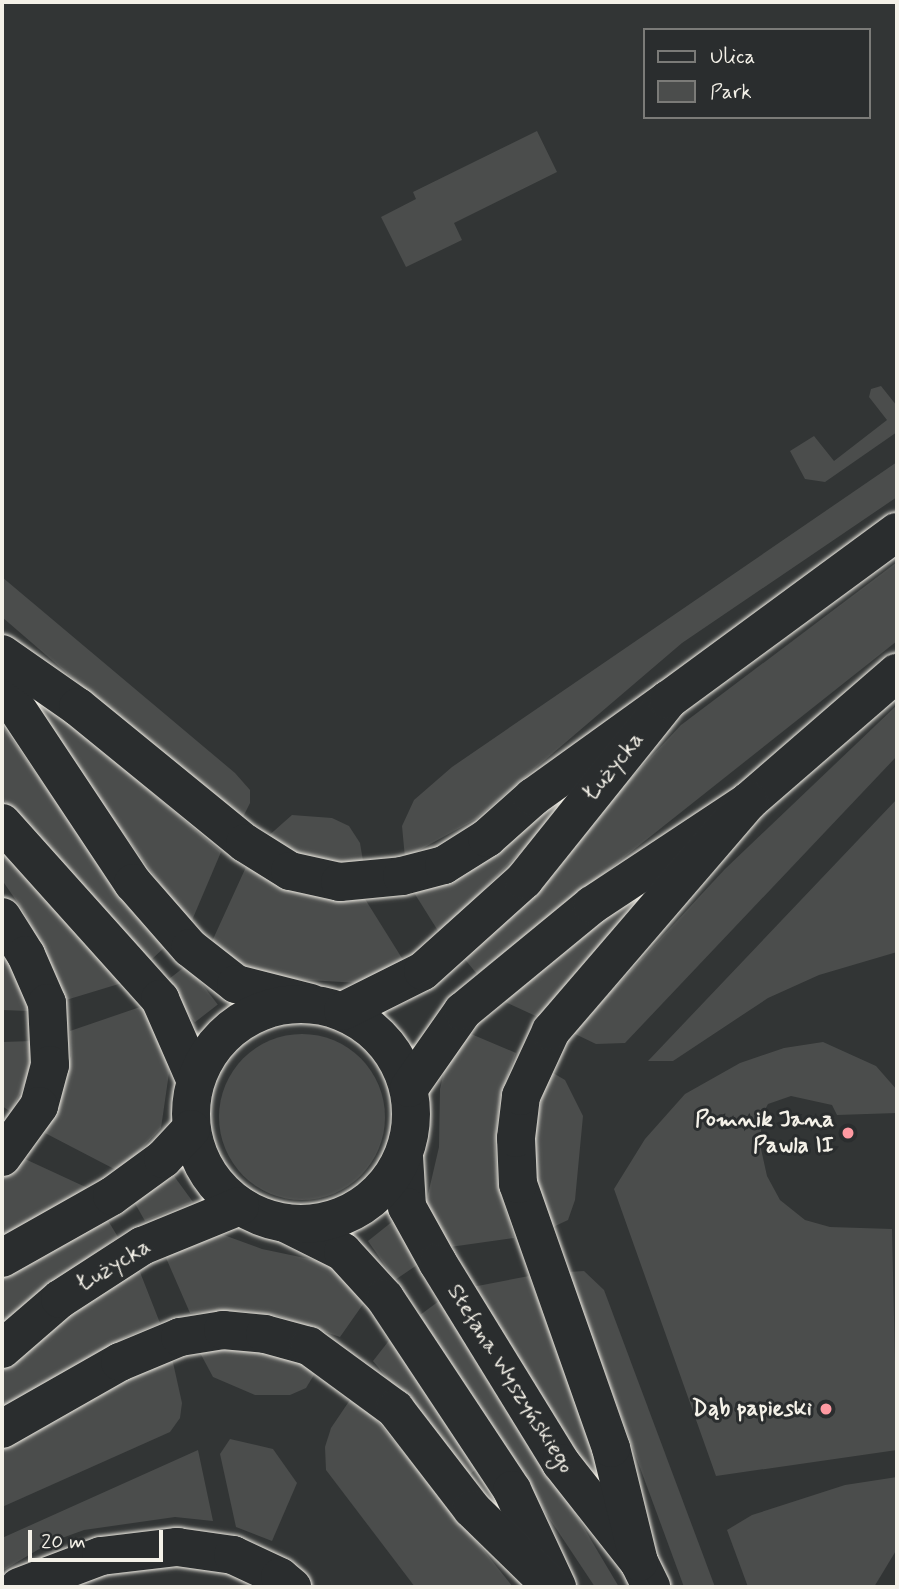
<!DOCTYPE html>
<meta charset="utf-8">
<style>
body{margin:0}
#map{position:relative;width:899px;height:1589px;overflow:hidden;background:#323535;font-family:Mynerve,sans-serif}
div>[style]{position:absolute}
.green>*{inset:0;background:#4b4d4c;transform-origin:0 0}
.round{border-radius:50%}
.roads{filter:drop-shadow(0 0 2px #f4f1e8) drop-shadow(0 0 2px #f4f1e8)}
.minor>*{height:38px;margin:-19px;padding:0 19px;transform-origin:19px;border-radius:19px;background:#2a2d2e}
.major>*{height:38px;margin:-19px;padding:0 19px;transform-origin:19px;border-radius:19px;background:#2a2d2e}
.major>.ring{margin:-19px;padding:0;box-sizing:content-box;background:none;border:38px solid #2a2d2e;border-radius:50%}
.dots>*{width:19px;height:19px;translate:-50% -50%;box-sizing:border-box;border:4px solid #2a2d2e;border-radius:50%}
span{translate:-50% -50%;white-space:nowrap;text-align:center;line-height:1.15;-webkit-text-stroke:6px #2a2d2e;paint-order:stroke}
.street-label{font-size:23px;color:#f4f1e8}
.poi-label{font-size:23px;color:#f4f1e8;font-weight:700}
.right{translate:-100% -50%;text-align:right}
.frame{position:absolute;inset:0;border:4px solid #f4f1e8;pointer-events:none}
.legend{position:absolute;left:643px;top:28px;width:228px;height:91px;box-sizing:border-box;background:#2a2d2e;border:2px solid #7b7b78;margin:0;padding:9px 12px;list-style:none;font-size:21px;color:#f4f1e8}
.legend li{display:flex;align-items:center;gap:14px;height:35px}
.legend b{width:35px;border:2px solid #7b7b78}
.scale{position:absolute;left:28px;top:1530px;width:135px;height:32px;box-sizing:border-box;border:4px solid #f4f1e8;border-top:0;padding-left:9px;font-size:21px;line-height:24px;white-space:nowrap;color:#f4f1e8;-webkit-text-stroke:5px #2a2d2e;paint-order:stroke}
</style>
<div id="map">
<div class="green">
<i style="clip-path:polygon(537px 131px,557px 172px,454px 223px,462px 240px,406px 267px,381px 217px,416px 199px,413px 192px)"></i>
<i style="clip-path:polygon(881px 386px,897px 406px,897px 432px,825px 482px,805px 479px,790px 451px,814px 436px,834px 461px,887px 420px,869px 397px,871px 389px)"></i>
<i style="clip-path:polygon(897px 462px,897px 497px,682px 643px,476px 819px,405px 858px,402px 826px,414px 800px,452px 767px)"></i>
<i style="clip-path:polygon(897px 562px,897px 641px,477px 974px,463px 957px,681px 725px)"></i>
<i style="clip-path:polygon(2px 577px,235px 773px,250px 790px,250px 803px,240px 823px,2px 617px)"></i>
<i style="clip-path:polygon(43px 699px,221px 852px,190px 925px,33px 708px)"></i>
<i style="clip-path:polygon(897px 705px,897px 756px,625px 1043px,596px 1044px,573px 1033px,725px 869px)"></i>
<i style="clip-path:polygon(2px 725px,82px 839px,167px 945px,151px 960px,2px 798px)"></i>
<i style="clip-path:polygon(554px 797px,564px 808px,440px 934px,413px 891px)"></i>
<i style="clip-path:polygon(897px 799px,897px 952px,819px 975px,768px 998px,673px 1061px,648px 1061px)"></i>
<i style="clip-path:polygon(292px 815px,332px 818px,349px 826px,360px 843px,363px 861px,348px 864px,300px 854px,266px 838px)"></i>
<i style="clip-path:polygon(2px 847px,122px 983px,66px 1000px,24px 912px,2px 880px)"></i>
<i style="clip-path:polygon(246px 867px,291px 890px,345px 901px,365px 899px,405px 963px,359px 983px,273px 978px,209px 948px)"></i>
<i style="clip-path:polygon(639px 890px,646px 898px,540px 1018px,501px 1000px)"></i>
<i style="clip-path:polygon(2px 949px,20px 980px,28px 1011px,2px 1010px)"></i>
<i style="left:187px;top:965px;width:50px;height:29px;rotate:52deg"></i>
<i style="clip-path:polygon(143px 1006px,167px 1052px,169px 1073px,161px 1128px,120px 1172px,45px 1133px,71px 1056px,70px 1031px)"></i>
<i style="clip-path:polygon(464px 1031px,516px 1053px,500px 1097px,495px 1144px,498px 1185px,514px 1238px,443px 1248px,426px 1203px,439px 1147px,440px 1089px,447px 1059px)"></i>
<i class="round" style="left:219px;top:1034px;width:166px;height:166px"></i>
<i style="clip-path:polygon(32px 1041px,28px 1077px,11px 1112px,2px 1106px,2px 1042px)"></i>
<i style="clip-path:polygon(823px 1042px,876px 1066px,897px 1090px,897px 1113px,837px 1115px,832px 1105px,791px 1096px,768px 1104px,761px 1117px,761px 1149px,767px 1176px,780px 1200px,805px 1220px,830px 1227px,892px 1229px,897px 1450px,716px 1476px,614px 1189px,645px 1139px,685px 1094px,740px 1063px,784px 1048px)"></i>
<i style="clip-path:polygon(548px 1070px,565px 1080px,583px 1116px,575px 1200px,568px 1220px,551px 1228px,538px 1192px,532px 1147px)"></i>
<i style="clip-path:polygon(25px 1159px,92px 1190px,2px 1240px,2px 1180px)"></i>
<i style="clip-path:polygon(174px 1176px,193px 1202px,145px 1221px,133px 1200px)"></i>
<i style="clip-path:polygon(107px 1219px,118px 1237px,43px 1289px,2px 1327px,2px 1273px)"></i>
<i style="clip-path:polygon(393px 1221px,417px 1265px,395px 1280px,368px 1241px)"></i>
<i style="clip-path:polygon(221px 1234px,262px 1249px,324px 1262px,351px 1280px,366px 1300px,340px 1337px,278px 1316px,242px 1311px,190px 1313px,163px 1251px)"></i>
<i style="clip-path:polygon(138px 1267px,160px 1323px,126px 1337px,2px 1408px,2px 1368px,47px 1325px)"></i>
<i style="clip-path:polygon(584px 1271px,604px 1290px,715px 1587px,684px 1587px,568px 1272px)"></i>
<i style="clip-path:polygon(529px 1276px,594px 1452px,602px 1477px,596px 1483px,467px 1288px)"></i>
<i style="clip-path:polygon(439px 1301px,553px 1476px,619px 1587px,595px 1587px,416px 1318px)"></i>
<i style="clip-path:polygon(391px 1338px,476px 1469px,468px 1476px,373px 1361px)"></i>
<i style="clip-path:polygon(221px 1346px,292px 1356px,317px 1370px,306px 1388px,290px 1395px,255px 1395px,213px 1377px,198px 1349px)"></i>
<i style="clip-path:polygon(172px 1358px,182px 1403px,180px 1418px,170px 1432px,2px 1507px,2px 1448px,102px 1391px)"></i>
<i style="clip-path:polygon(354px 1394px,437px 1492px,513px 1587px,415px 1587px,326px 1470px,325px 1447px,331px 1428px)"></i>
<i style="clip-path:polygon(230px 1439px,273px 1449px,297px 1483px,272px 1541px,236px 1527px,220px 1454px)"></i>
<i style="clip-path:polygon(198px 1450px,213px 1521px,175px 1517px,84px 1530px,51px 1542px,2px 1571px,2px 1538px)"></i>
<i style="clip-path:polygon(897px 1477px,897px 1549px,874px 1587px,748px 1587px,727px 1530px,752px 1515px,845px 1485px)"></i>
</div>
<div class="roads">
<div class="minor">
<i style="left:2px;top:686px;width:237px;rotate:56.4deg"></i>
<i style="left:133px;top:883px;width:86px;rotate:48.8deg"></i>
<i style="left:190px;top:948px;width:58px;rotate:38deg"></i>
<i style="left:236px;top:984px;width:77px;rotate:14.2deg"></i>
<i style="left:2px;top:823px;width:237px;rotate:48.1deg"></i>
<i style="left:160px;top:999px;width:87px;rotate:66.4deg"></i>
<i style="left:404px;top:1156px;width:51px;rotate:86.6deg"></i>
<i style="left:407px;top:1207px;width:64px;rotate:61deg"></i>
<i style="left:438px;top:1263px;width:235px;rotate:58.4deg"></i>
<i style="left:561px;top:1463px;width:126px;rotate:51.8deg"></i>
<i style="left:639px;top:1562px;width:28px;rotate:64deg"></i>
<i style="left:285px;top:1223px;width:65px;rotate:26.6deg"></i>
<i style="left:343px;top:1252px;width:62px;rotate:47.6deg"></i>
<i style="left:385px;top:1298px;width:230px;rotate:56.5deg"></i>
<i style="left:512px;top:1490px;width:107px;rotate:65.1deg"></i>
<i style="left:19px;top:1587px;width:88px;rotate:-20.7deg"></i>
<i style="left:101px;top:1556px;width:77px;rotate:-6.8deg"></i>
<i style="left:177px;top:1547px;width:57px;rotate:8.1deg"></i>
<i style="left:233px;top:1555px;width:52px;rotate:25.1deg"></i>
<i style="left:280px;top:1577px;width:16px;rotate:40deg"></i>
</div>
<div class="major">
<i style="left:2px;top:654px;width:93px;rotate:34.9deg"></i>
<i style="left:78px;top:707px;width:215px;rotate:39.2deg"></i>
<i style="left:245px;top:843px;width:53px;rotate:31.9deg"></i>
<i style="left:290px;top:871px;width:51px;rotate:12.4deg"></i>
<i style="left:340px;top:882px;width:62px;rotate:-5.5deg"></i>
<i style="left:402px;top:876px;width:43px;rotate:-14.7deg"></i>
<i style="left:444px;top:865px;width:51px;rotate:-32.1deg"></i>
<i style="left:487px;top:838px;width:62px;rotate:-41.7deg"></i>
<i style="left:533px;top:797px;width:166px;rotate:-35.7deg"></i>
<i style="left:2px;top:917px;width:45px;rotate:57.7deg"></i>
<i style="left:26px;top:955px;width:52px;rotate:66.4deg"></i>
<i style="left:47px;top:1003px;width:62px;rotate:87.2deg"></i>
<i style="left:50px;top:1065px;width:42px;rotate:105deg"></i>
<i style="left:39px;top:1106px;width:63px;rotate:126deg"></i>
<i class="ring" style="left:191px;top:1004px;width:182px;height:182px"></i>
<i style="left:343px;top:1011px;width:89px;rotate:-26.6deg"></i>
<i style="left:423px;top:971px;width:136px;rotate:-42deg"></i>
<i style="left:524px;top:880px;width:231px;rotate:-51.3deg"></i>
<i style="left:668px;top:700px;width:284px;rotate:-36.3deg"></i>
<i style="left:409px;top:1088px;width:94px;rotate:-55deg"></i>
<i style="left:463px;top:1011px;width:167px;rotate:-39.4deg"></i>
<i style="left:592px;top:905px;width:188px;rotate:-33.5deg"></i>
<i style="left:749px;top:801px;width:196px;rotate:-40.9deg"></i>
<i style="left:2px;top:1258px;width:126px;rotate:-29.4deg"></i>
<i style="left:112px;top:1196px;width:63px;rotate:-36deg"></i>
<i style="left:163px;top:1159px;width:41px;rotate:-47deg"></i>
<i style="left:2px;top:1349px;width:77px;rotate:-40.8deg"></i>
<i style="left:60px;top:1299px;width:98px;rotate:-32.9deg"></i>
<i style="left:142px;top:1246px;width:106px;rotate:-22.2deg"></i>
<i style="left:2px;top:1429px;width:136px;rotate:-29.6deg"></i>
<i style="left:120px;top:1362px;width:65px;rotate:-22.6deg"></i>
<i style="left:180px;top:1337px;width:44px;rotate:-9.2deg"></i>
<i style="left:223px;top:1330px;width:42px;rotate:5.4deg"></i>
<i style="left:265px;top:1334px;width:46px;rotate:15.3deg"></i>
<i style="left:309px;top:1346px;width:107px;rotate:36.2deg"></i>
<i style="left:395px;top:1409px;width:126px;rotate:52.4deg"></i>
<i style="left:472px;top:1509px;width:112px;rotate:44.3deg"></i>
<i style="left:639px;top:1562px;width:117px;rotate:-103.8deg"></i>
<i style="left:611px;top:1448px;width:280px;rotate:-109.4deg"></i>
<i style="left:518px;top:1184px;width:46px;rotate:-92.5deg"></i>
<i style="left:516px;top:1138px;width:42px;rotate:-83.2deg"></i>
<i style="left:521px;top:1096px;width:72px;rotate:-65.2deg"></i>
<i style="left:551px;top:1031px;width:303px;rotate:-49.3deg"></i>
</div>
</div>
<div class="dots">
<i style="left:848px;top:1133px;background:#ff9aa2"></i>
<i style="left:826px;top:1409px;background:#ff9aa2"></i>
</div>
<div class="street-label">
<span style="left:614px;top:767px;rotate:-51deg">Łużycka</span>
<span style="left:114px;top:1266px;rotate:-31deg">Łużycka</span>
<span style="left:510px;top:1379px;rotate:58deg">Stefana Wyszyńskiego</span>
</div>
<div class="poi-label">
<span class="right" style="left:834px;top:1133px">Pomnik Jana<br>Pawla II</span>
<span class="right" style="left:812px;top:1409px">Dąb papieski</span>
</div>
<div class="frame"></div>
<ul class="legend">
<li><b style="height:9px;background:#2a2d2e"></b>Ulica</li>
<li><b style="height:19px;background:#4b4d4c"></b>Park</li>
</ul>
<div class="scale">20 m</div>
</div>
